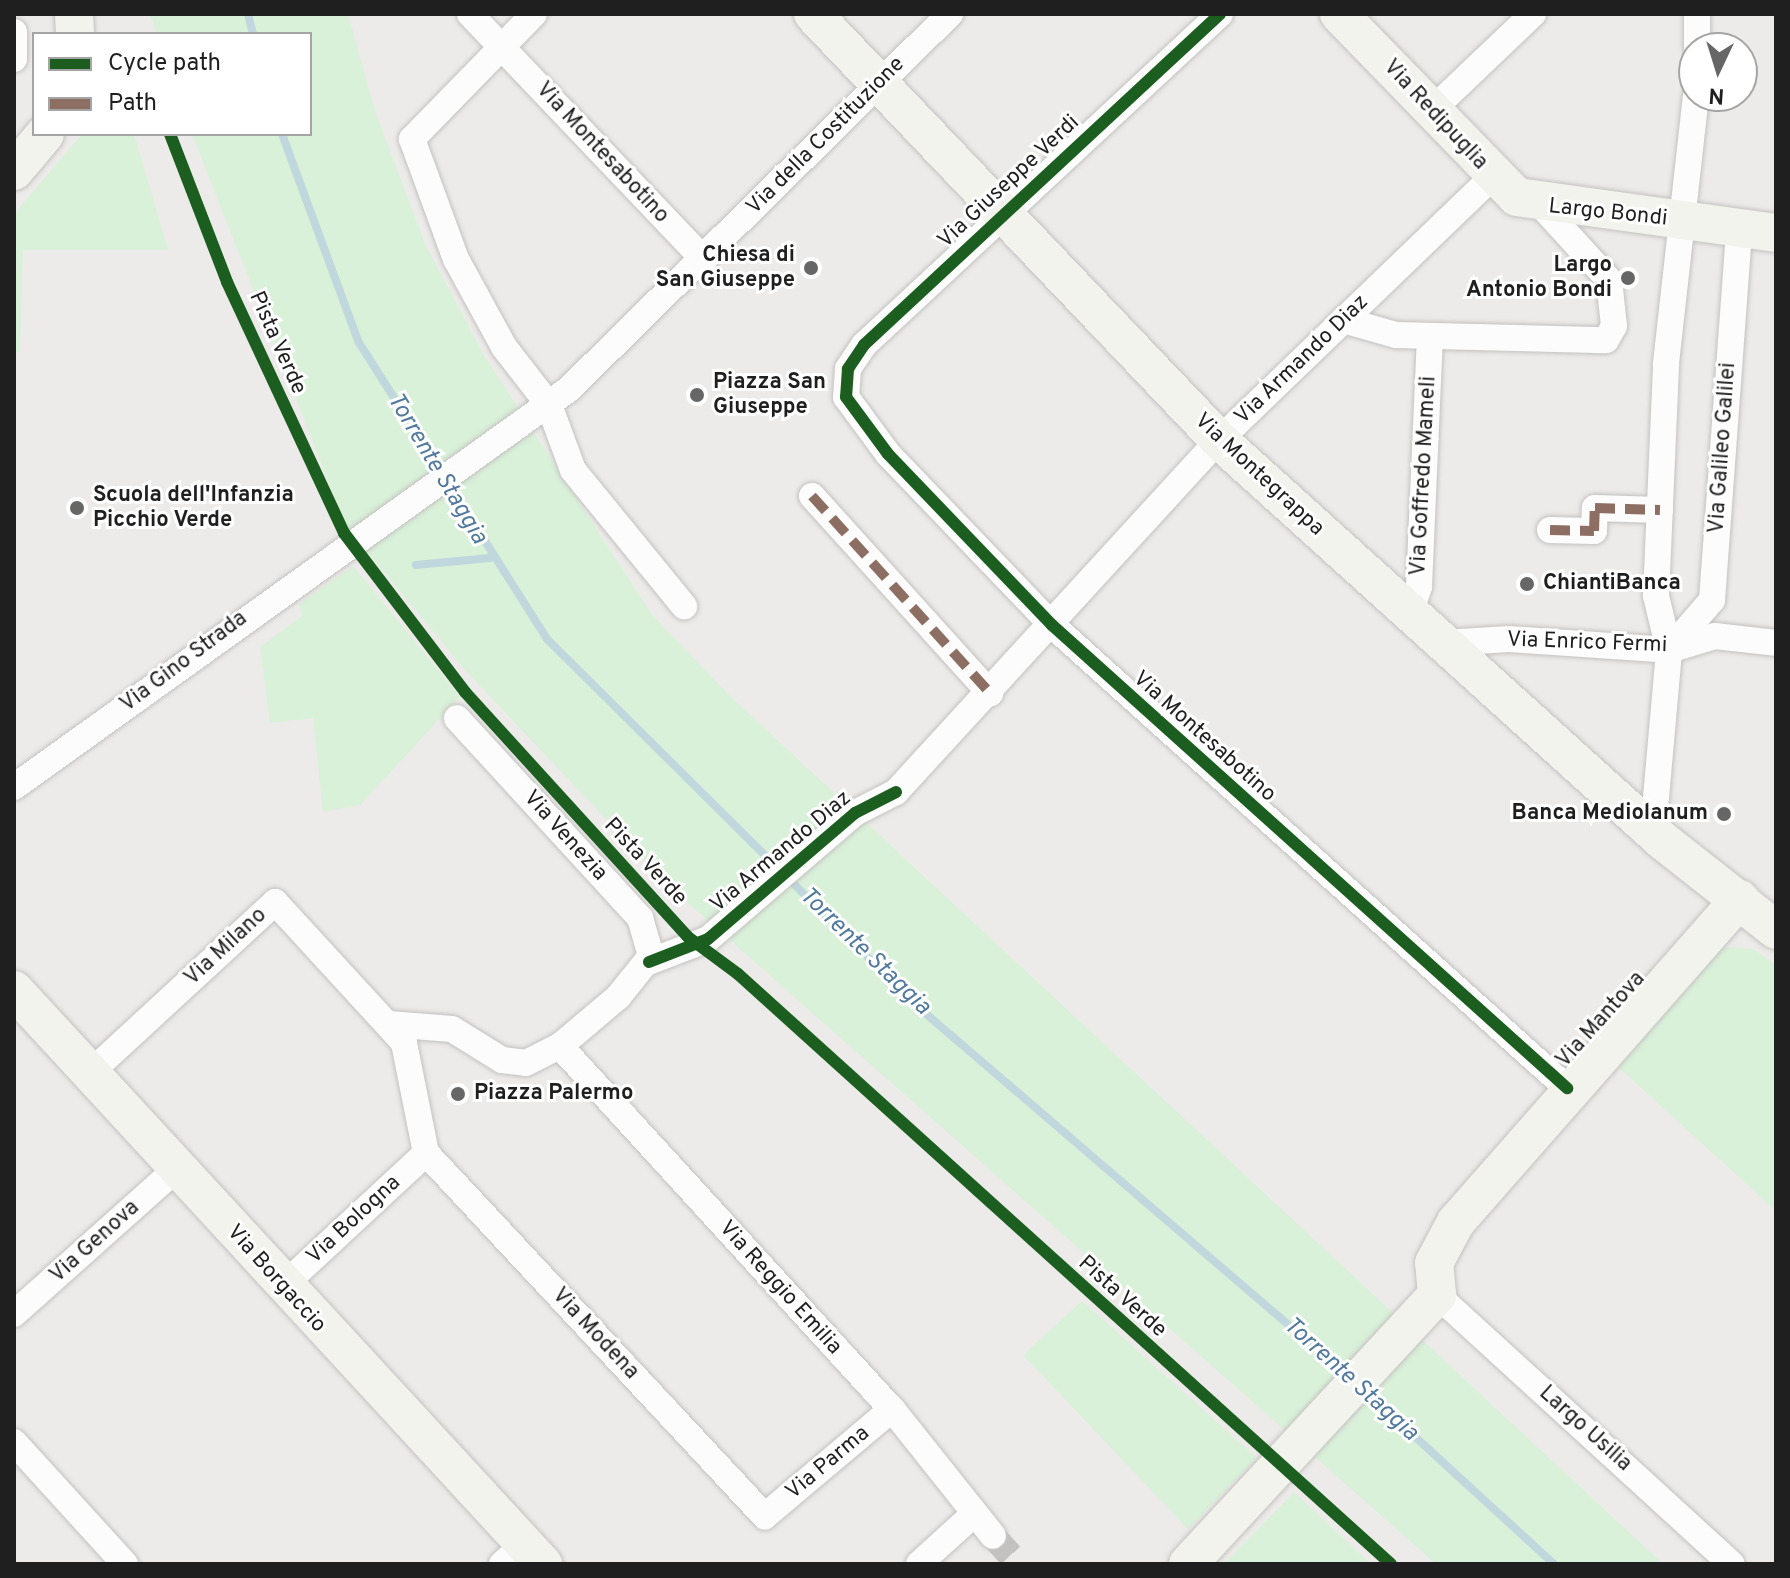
<!DOCTYPE html>
<style>
body{margin:0}
#map{position:relative;width:1790px;height:1578px;overflow:hidden;background:#edebe9;font-family:Overpass,sans-serif}
div>[style]{position:absolute}
.park>*{inset:0;background:#d9f0d9}
.stream>*{height:8px;margin:-4px;padding:0 4px;transform-origin:4px;border-radius:4px;background:#c0d7dd}
.street-tunnel>*{height:26px;margin-top:-13px;transform-origin:0;background:repeating-linear-gradient(90deg,#c4c2c1 0 26px,transparent 0 39px)}
.roads{filter:drop-shadow(0 0 2px #c3c2c1) drop-shadow(0 0 2px #c3c2c1)}
.street>*{height:26px;margin:-13px;padding:0 13px;transform-origin:13px;border-radius:13px;background:#fcfcfc}
.secondary>*{height:38px;margin:-19px;padding:0 19px;transform-origin:19px;border-radius:19px;background:#f2f3ec}
.quiet>*{height:10px;margin-top:-5px;transform-origin:0;background:repeating-linear-gradient(90deg,#8d6e63 0 20px,transparent 0 30px)}
.cycleway>*{height:12px;margin:-6px;padding:0 6px;transform-origin:6px;border-radius:6px;background:#1b5e20}
.dots>*{width:22px;height:22px;translate:-50% -50%;box-sizing:border-box;border:4px solid #fff;border-radius:50%}
span{translate:-50% -50%;white-space:nowrap;text-align:center;line-height:1.15;-webkit-text-stroke:6px #fff;paint-order:stroke}
.street-label{font-size:22px;color:#1f1f1f}
.poi-label{font-size:22px;color:#1f1f1f;font-weight:700}
.right{translate:-100% -50%;text-align:right}
.left{translate:0 -50%;text-align:left}
.water-label{font-size:24px;color:#52799e;font-style:italic}
.frame{position:absolute;inset:0;border:16px solid #1f1f1f;pointer-events:none}
.legend{position:absolute;left:32px;top:32px;width:280px;height:104px;box-sizing:border-box;background:#fff;border:2px solid #a5a5a5;margin:0;padding:10px 14px;list-style:none;font-size:24px;color:#1f1f1f}
.legend li{display:flex;align-items:center;gap:16px;height:40px}
.legend b{width:40px;border:2px solid #a5a5a5}
.north{position:absolute;left:1678px;top:32px;width:80px;height:80px;box-sizing:border-box;background:#fff;border:2px solid #a5a5a5;border-radius:50%;rotate:184deg;font-size:22px;font-weight:700;line-height:32px;text-align:center;color:#1f1f1f}
.north::after{content:'';display:block;margin:auto;width:28px;height:36px;background:#676666;clip-path:polygon(50% 0,100% 100%,50% 72%,0 100%)}
</style>
<div id="map">
<div class="park">
<i style="clip-path:polygon(150px 14px,348px 14px,375px 111px,426px 246px,484px 355px,652px 615px,731px 697px,1663px 1564px,1436px 1564px,672px 889px,466px 671px,346px 526px,192px 134px,310px 134px,310px 34px,157px 34px)"></i>
<i style="clip-path:polygon(82px 134px,134px 134px,168px 250px,23px 250px,20px 352px,14px 352px,14px 214px)"></i>
<i style="clip-path:polygon(353px 566px,460px 697px,360px 805px,323px 812px,313px 718px,270px 723px,260px 647px,302px 616px,299px 604px)"></i>
<i style="clip-path:polygon(1719px 946px,1753px 949px,1776px 965px,1776px 1211px,1616px 1065px)"></i>
<i style="clip-path:polygon(1082px 1301px,1257px 1458px,1188px 1529px,1023px 1355px)"></i>
<i style="clip-path:polygon(1294px 1492px,1371px 1564px,1224px 1564px)"></i>
</div>
<div class="stream">
<i style="left:248px;top:14px;width:21px;rotate:76deg"></i>
<i style="left:282px;top:134px;width:221px;rotate:69.8deg"></i>
<i style="left:358px;top:341px;width:354px;rotate:57.6deg"></i>
<i style="left:548px;top:640px;width:521px;rotate:44.77deg"></i>
<i style="left:918px;top:1007px;width:567px;rotate:40.63deg"></i>
<i style="left:416px;top:565px;width:74px;rotate:-5.4deg"></i>
<i style="left:1364px;top:1390px;width:258px;rotate:42.5deg"></i>
</div>
<div class="street-tunnel">
<i style="left:993px;top:1536px;width:38px;rotate:48deg"></i>
</div>
<div class="roads">
<div class="street">
<i style="left:470px;top:14px;width:340px;rotate:46.4deg"></i>
<i style="left:534px;top:14px;width:175px;rotate:134.3deg"></i>
<i style="left:412px;top:139px;width:128px;rotate:69.9deg"></i>
<i style="left:456px;top:259px;width:100px;rotate:61.4deg"></i>
<i style="left:504px;top:347px;width:73px;rotate:52.2deg"></i>
<i style="left:549px;top:405px;width:69px;rotate:69.7deg"></i>
<i style="left:573px;top:470px;width:176px;rotate:50.8deg"></i>
<i style="left:1220px;top:14px;width:486px;rotate:137.1deg"></i>
<i style="left:864px;top:345px;width:29px;rotate:124deg"></i>
<i style="left:848px;top:369px;width:28px;rotate:94deg"></i>
<i style="left:846px;top:397px;width:71px;rotate:53.6deg"></i>
<i style="left:888px;top:454px;width:237px;rotate:46.2deg"></i>
<i style="left:1052px;top:625px;width:693px;rotate:41.96deg"></i>
<i style="left:1697px;top:14px;width:34px;rotate:90deg"></i>
<i style="left:14px;top:32px;width:27px;rotate:90deg"></i>
<i style="left:1431px;top:111px;width:141px;rotate:-43.6deg"></i>
<i style="left:1343px;top:320px;width:55px;rotate:15.8deg"></i>
<i style="left:1396px;top:335px;width:210px;rotate:1.4deg"></i>
<i style="left:1606px;top:340px;width:16px;rotate:-60deg"></i>
<i style="left:1614px;top:326px;width:46px;rotate:-96.2deg"></i>
<i style="left:1609px;top:280px;width:104px;rotate:-132.3deg"></i>
<i style="left:812px;top:496px;width:266px;rotate:47.9deg"></i>
<i style="left:1550px;top:530px;width:44px;rotate:1.3deg"></i>
<i style="left:1594px;top:531px;width:23px;rotate:-88deg"></i>
<i style="left:1595px;top:508px;width:65px;rotate:1.8deg"></i>
<i style="left:1410px;top:613px;width:28px;rotate:-71deg"></i>
<i style="left:1419px;top:587px;width:250px;rotate:-87.5deg"></i>
<i style="left:1444px;top:643px;width:65px;rotate:-3.5deg"></i>
<i style="left:1509px;top:639px;width:160px;rotate:3.9deg"></i>
<i style="left:1669px;top:650px;width:48px;rotate:-16.9deg"></i>
<i style="left:1715px;top:636px;width:61px;rotate:6.5deg"></i>
<i style="left:1669px;top:650px;width:66px;rotate:-49.3deg"></i>
<i style="left:1712px;top:600px;width:373px;rotate:-85.8deg"></i>
<i style="left:14px;top:787px;width:683px;rotate:-35.64deg"></i>
<i style="left:569px;top:389px;width:535px;rotate:-44.55deg"></i>
<i style="left:1653px;top:831px;width:182px;rotate:-84.9deg"></i>
<i style="left:1669px;top:650px;width:56px;rotate:-103.5deg"></i>
<i style="left:1656px;top:596px;width:233px;rotate:-87.5deg"></i>
<i style="left:1666px;top:363px;width:269px;rotate:-83.6deg"></i>
<i style="left:649px;top:962px;width:63px;rotate:-21.3deg"></i>
<i style="left:708px;top:939px;width:194px;rotate:-40.6deg"></i>
<i style="left:855px;top:813px;width:46px;rotate:-27.1deg"></i>
<i style="left:896px;top:792px;width:478px;rotate:-47.5deg"></i>
<i style="left:1219px;top:440px;width:380px;rotate:-43.9deg"></i>
<i style="left:389px;top:1024px;width:63px;rotate:4.5deg"></i>
<i style="left:452px;top:1029px;width:59px;rotate:31.8deg"></i>
<i style="left:502px;top:1060px;width:24px;rotate:7deg"></i>
<i style="left:526px;top:1063px;width:38px;rotate:-27deg"></i>
<i style="left:560px;top:1046px;width:76px;rotate:-40.2deg"></i>
<i style="left:618px;top:997px;width:53px;rotate:-51.2deg"></i>
<i style="left:651px;top:956px;width:40px;rotate:-106deg"></i>
<i style="left:640px;top:918px;width:271px;rotate:-132.5deg"></i>
<i style="left:560px;top:1046px;width:492px;rotate:47.6deg"></i>
<i style="left:892px;top:1409px;width:162px;rotate:51.5deg"></i>
<i style="left:90px;top:1073px;width:252px;rotate:-42.7deg"></i>
<i style="left:275px;top:902px;width:191px;rotate:47.5deg"></i>
<i style="left:404px;top:1043px;width:112px;rotate:78.7deg"></i>
<i style="left:426px;top:1153px;width:497px;rotate:47deg"></i>
<i style="left:765px;top:1516px;width:166px;rotate:-40.1deg"></i>
<i style="left:283px;top:1286px;width:195px;rotate:-42.9deg"></i>
<i style="left:1437px;top:1295px;width:399px;rotate:42.4deg"></i>
<i style="left:14px;top:1314px;width:217px;rotate:-41.8deg"></i>
<i style="left:14px;top:1442px;width:165px;rotate:47.7deg"></i>
<i style="left:502px;top:1564px;width:29px;rotate:-41deg"></i>
<i style="left:919px;top:1564px;width:73px;rotate:-42.2deg"></i>
</div>
<div class="secondary">
<i style="left:74px;top:14px;width:20px;rotate:87deg"></i>
<i style="left:813px;top:14px;width:588px;rotate:46.38deg"></i>
<i style="left:1219px;top:440px;width:598px;rotate:42.09deg"></i>
<i style="left:1663px;top:841px;width:144px;rotate:38.2deg"></i>
<i style="left:1339px;top:14px;width:255px;rotate:45.8deg"></i>
<i style="left:1517px;top:197px;width:261px;rotate:7.9deg"></i>
<i style="left:14px;top:171px;width:48px;rotate:-50deg"></i>
<i style="left:14px;top:990px;width:781px;rotate:47.34deg"></i>
<i style="left:1188px;top:1564px;width:367px;rotate:-47.2deg"></i>
<i style="left:1437px;top:1295px;width:32px;rotate:-95deg"></i>
<i style="left:1434px;top:1263px;width:47px;rotate:-61.8deg"></i>
<i style="left:1456px;top:1222px;width:430px;rotate:-48.7deg"></i>
</div>
</div>
<div class="quiet">
<i style="left:812px;top:496px;width:266px;rotate:47.9deg"></i>
<i style="left:1550px;top:530px;width:44px;rotate:1.3deg"></i>
<i style="left:1594px;top:531px;width:23px;rotate:-88deg"></i>
<i style="left:1595px;top:508px;width:65px;rotate:1.8deg"></i>
</div>
<div class="cycleway">
<i style="left:1220px;top:14px;width:486px;rotate:137.1deg"></i>
<i style="left:864px;top:345px;width:29px;rotate:124deg"></i>
<i style="left:848px;top:369px;width:28px;rotate:94deg"></i>
<i style="left:846px;top:397px;width:71px;rotate:53.6deg"></i>
<i style="left:888px;top:454px;width:237px;rotate:46.2deg"></i>
<i style="left:1052px;top:625px;width:693px;rotate:41.96deg"></i>
<i style="left:170px;top:134px;width:159px;rotate:68.9deg"></i>
<i style="left:227px;top:282px;width:277px;rotate:65deg"></i>
<i style="left:344px;top:533px;width:200px;rotate:52.7deg"></i>
<i style="left:465px;top:692px;width:331px;rotate:47.7deg"></i>
<i style="left:688px;top:937px;width:62px;rotate:36.5deg"></i>
<i style="left:738px;top:974px;width:880px;rotate:42.1deg"></i>
<i style="left:649px;top:962px;width:63px;rotate:-21.3deg"></i>
<i style="left:708px;top:939px;width:194px;rotate:-40.6deg"></i>
<i style="left:855px;top:813px;width:46px;rotate:-27.1deg"></i>
</div>
<div class="dots">
<i style="left:811px;top:268px;background:#676666"></i>
<i style="left:1628px;top:278px;background:#676666"></i>
<i style="left:697px;top:395px;background:#676666"></i>
<i style="left:77px;top:508px;background:#676666"></i>
<i style="left:1527px;top:584px;background:#676666"></i>
<i style="left:1724px;top:814px;background:#676666"></i>
<i style="left:458px;top:1094px;background:#676666"></i>
</div>
<div class="street-label">
<span style="left:1435px;top:115px;rotate:47deg">Via Redipuglia</span>
<span style="left:826px;top:136px;rotate:-45deg">Via della Costituzione</span>
<span style="left:602px;top:153px;rotate:47deg">Via Montesabotino</span>
<span style="left:1009px;top:182px;rotate:-43deg">Via Giuseppe Verdi</span>
<span style="left:1608px;top:213px;rotate:6deg">Largo Bondi</span>
<span style="left:277px;top:343px;rotate:66deg">Pista Verde</span>
<span style="left:1302px;top:360px;rotate:-44deg">Via Armando Diaz</span>
<span style="left:1723px;top:448px;rotate:-86deg">Via Galileo Galilei</span>
<span style="left:1259px;top:475px;rotate:43deg">Via Montegrappa</span>
<span style="left:1424px;top:476px;rotate:-87deg">Via Goffredo Mameli</span>
<span style="left:1587px;top:643px;rotate:2deg">Via Enrico Fermi</span>
<span style="left:184px;top:662px;rotate:-37deg">Via Gino Strada</span>
<span style="left:1204px;top:737px;rotate:42deg">Via Montesabotino</span>
<span style="left:565px;top:836px;rotate:48deg">Via Venezia</span>
<span style="left:781px;top:852px;rotate:-40deg">Via Armando Diaz</span>
<span style="left:645px;top:862px;rotate:47deg">Pista Verde</span>
<span style="left:226px;top:947px;rotate:-43deg">Via Milano</span>
<span style="left:1601px;top:1020px;rotate:-48deg">Via Mantova</span>
<span style="left:354px;top:1220px;rotate:-43deg">Via Bologna</span>
<span style="left:95px;top:1242px;rotate:-42deg">Via Genova</span>
<span style="left:276px;top:1279px;rotate:48deg">Via Borgaccio</span>
<span style="left:780px;top:1288px;rotate:48deg">Via Reggio Emilia</span>
<span style="left:1122px;top:1297px;rotate:42deg">Pista Verde</span>
<span style="left:595px;top:1334px;rotate:47deg">Via Modena</span>
<span style="left:1585px;top:1429px;rotate:42deg">Largo Usilia</span>
<span style="left:828px;top:1463px;rotate:-40deg">Via Parma</span>
</div>
<div class="poi-label">
<span class="right" style="left:795px;top:268px">Chiesa di<br>San Giuseppe</span>
<span class="right" style="left:1612px;top:278px">Largo<br>Antonio Bondi</span>
<span class="left" style="left:713px;top:395px">Piazza San<br>Giuseppe</span>
<span class="left" style="left:93px;top:508px">Scuola dell'Infanzia<br>Picchio Verde</span>
<span class="left" style="left:1543px;top:584px">ChiantiBanca</span>
<span class="right" style="left:1708px;top:814px">Banca Mediolanum</span>
<span class="left" style="left:474px;top:1094px">Piazza Palermo</span>
</div>
<div class="water-label">
<span style="left:436px;top:469px;rotate:59deg">Torrente Staggia</span>
<span style="left:864px;top:952px;rotate:44deg">Torrente Staggia</span>
<span style="left:1350px;top:1380px;rotate:42deg">Torrente Staggia</span>
</div>
<div class="frame"></div>
<ul class="legend">
<li><b style="height:10px;background:#1b5e20"></b>Cycle path</li>
<li><b style="height:10px;background:#8d6e63"></b>Path</li>
</ul>
<div class="north">N</div>
</div>
